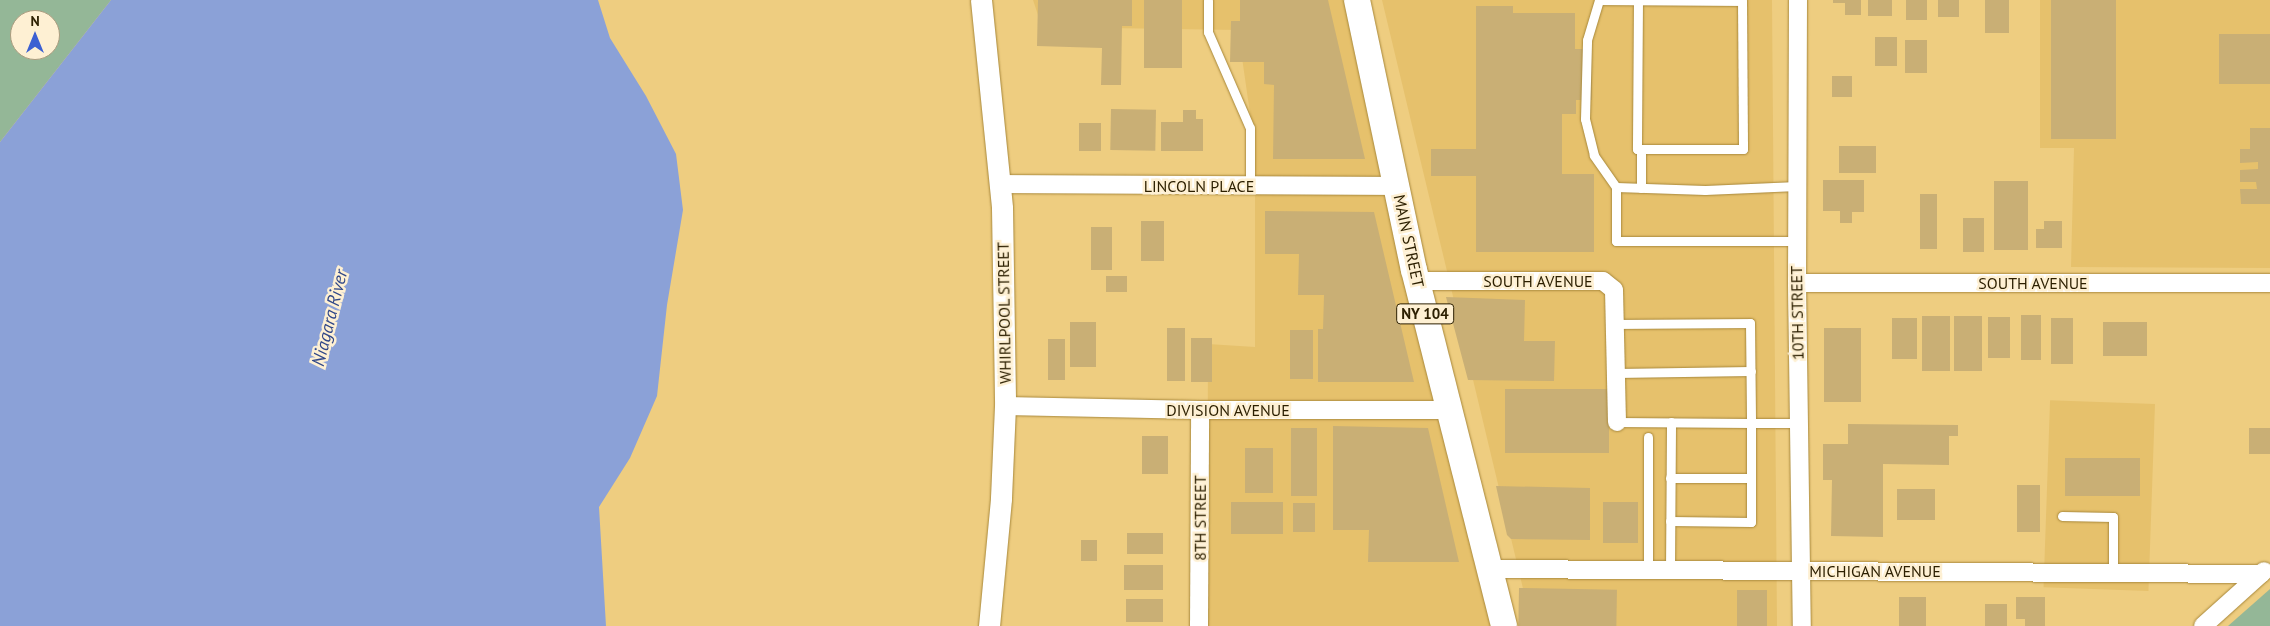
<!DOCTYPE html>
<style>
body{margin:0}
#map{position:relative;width:2270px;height:626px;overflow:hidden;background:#eecd80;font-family:"PT Sans",sans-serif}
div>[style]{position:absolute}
.built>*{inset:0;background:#e6c16c;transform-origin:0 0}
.green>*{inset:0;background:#94b797}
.water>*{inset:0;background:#8ba1d7}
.building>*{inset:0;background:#c9af75;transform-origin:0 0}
.roads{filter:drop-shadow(0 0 1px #a8883b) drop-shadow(0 0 1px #a8883b)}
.service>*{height:9px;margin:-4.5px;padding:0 4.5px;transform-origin:4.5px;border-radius:4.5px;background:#fff}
.minor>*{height:18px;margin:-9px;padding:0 9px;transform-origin:9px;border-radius:9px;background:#fff}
.tertiary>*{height:21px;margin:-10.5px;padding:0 10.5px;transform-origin:10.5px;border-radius:10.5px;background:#fff}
.primary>*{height:26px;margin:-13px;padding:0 13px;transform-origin:13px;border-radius:13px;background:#fff}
span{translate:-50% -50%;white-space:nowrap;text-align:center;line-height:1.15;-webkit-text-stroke:5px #fef0d3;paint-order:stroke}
.shield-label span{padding:1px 4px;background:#fef0d3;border:1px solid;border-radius:4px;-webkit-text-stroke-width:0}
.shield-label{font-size:15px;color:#2c1f00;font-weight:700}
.street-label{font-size:16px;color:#2c1f00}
.water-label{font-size:18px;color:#304788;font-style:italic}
.north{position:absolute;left:10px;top:10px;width:50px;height:50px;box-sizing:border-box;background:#fef0d3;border:1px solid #aa9c7f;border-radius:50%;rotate:0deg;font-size:14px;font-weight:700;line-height:20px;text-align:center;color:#2c1f00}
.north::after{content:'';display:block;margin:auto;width:18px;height:22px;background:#3c60d2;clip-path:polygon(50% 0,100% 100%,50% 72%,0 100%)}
</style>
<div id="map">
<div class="built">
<i style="clip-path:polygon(1033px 0,1350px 0,1494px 626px,1207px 626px,1208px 344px,1255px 347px,1255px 148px,1238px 30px,1042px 27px)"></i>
<i style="clip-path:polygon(1382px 0,1772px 0,1777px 626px,1532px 626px)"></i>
<i style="clip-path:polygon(2040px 0,2270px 0,2270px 268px,2071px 267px,2074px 148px,2040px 148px)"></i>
<i style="left:2155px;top:404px;width:187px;height:105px;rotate:92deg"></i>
</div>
<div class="green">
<i style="clip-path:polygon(evenodd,0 0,111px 0,0 142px,0 0,20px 20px,50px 20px,50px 50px,20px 50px,20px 20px)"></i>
<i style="clip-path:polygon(2270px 589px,2270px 626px,2228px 626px)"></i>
</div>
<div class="water">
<i style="clip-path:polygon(111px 0,598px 0,610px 38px,646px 96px,676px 154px,683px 210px,667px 305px,657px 396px,630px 458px,599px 507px,606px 626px,0 626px,0 142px)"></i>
</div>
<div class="building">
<i style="clip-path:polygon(1038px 0,1132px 0,1132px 26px,1122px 26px,1121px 85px,1101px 85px,1102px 48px,1037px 46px)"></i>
<i style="left:1144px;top:0;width:38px;height:68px"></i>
<i style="clip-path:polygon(1240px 0,1328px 0,1365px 159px,1273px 159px,1274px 85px,1264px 84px,1264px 62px,1230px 62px,1231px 21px,1240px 21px)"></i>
<i style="clip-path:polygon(1833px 0,1861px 0,1861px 15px,1845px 15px,1845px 3px,1833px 3px)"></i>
<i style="left:1868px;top:0;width:24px;height:16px"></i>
<i style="left:1906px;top:0;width:21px;height:20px"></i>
<i style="left:1938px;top:0;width:21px;height:17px"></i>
<i style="left:1985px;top:0;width:24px;height:33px"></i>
<i style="left:2051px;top:0;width:65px;height:139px"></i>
<i style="clip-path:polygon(1476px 6px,1513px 6px,1513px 13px,1575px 13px,1575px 49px,1592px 49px,1592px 100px,1576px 100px,1576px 114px,1562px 114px,1562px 174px,1594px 174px,1594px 252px,1476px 252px,1476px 176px,1431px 176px,1431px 149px,1476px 149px)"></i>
<i style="left:2219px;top:34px;width:51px;height:50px"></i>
<i style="left:1875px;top:37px;width:22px;height:29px"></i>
<i style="left:1905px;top:40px;width:22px;height:33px"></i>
<i style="left:1832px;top:76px;width:20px;height:21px"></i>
<i style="left:1111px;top:109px;width:45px;height:41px;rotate:1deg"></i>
<i style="clip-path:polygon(1183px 110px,1196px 110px,1196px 119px,1203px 119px,1203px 151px,1161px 151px,1161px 122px,1183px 122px)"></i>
<i style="left:1079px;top:123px;width:22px;height:28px"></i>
<i style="clip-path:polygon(2250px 128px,2270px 128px,2270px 204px,2241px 204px,2240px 189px,2257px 189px,2256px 182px,2240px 182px,2240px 170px,2258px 169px,2258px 162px,2240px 163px,2240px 149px,2250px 149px)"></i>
<i style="left:1839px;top:146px;width:37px;height:27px"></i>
<i style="clip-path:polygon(1823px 180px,1864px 180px,1864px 212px,1852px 212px,1852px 223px,1840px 223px,1840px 211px,1823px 211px)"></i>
<i style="left:1994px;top:181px;width:34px;height:69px"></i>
<i style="left:1920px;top:194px;width:17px;height:55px"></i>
<i style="clip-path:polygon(1265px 211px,1374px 212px,1414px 382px,1318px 382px,1318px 329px,1323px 329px,1324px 295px,1298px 295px,1299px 254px,1265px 254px)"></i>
<i style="left:1963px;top:218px;width:21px;height:34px"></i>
<i style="left:1141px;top:221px;width:23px;height:40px"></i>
<i style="clip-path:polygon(2044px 221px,2062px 221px,2062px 248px,2036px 248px,2036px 229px,2044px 229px)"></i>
<i style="left:1091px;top:227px;width:21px;height:43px"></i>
<i style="left:1106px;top:276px;width:21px;height:16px"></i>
<i style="clip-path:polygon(1446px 297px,1525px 300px,1524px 341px,1555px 341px,1554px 381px,1468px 380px)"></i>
<i style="left:2021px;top:315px;width:20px;height:45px"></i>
<i style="left:1922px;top:316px;width:28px;height:55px"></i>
<i style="left:1954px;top:316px;width:28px;height:55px"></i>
<i style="left:1988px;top:317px;width:22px;height:41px"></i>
<i style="left:1892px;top:318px;width:25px;height:41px"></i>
<i style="left:2051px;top:318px;width:22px;height:46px"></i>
<i style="left:1070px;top:322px;width:26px;height:45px"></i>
<i style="left:2103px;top:322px;width:44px;height:34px"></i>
<i style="left:1167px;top:328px;width:18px;height:53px"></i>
<i style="left:1824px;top:328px;width:37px;height:74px"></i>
<i style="left:1290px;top:330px;width:23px;height:49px"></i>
<i style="left:1191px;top:338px;width:21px;height:44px"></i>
<i style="left:1048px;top:339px;width:17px;height:41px"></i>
<i style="left:1505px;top:389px;width:104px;height:64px"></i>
<i style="clip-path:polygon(1848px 424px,1958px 425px,1958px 436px,1949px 436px,1949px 465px,1883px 464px,1883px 537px,1831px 536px,1832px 480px,1823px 480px,1823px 444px,1848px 444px)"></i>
<i style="clip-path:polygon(1333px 426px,1428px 428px,1459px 562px,1368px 562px,1369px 530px,1333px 530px)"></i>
<i style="left:1291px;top:428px;width:26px;height:68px"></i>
<i style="left:2249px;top:428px;width:21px;height:26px"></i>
<i style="left:1142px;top:436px;width:26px;height:38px"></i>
<i style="left:1245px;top:448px;width:28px;height:45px"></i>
<i style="left:2065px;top:458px;width:75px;height:38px"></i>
<i style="left:2017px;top:485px;width:23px;height:47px"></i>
<i style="clip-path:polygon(1496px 486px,1590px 488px,1590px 540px,1511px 539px,1507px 535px)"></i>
<i style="left:1897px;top:489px;width:38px;height:31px"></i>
<i style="left:1231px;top:502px;width:52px;height:32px"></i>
<i style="left:1603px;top:502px;width:35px;height:41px"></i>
<i style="left:1293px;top:503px;width:22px;height:29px"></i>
<i style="left:1127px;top:533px;width:36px;height:21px"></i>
<i style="left:1081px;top:540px;width:16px;height:21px"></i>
<i style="left:1124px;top:565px;width:39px;height:25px"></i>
<i style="left:1519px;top:588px;width:98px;height:39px;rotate:1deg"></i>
<i style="left:1737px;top:590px;width:30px;height:36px"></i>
<i style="left:1899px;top:597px;width:27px;height:29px"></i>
<i style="clip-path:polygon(2016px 597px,2045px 597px,2045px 626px,2025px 626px,2025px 619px,2016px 619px)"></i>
<i style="left:1126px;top:599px;width:37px;height:23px"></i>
<i style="left:1985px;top:604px;width:22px;height:22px"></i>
</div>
<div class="roads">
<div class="service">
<i style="left:1208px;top:0;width:32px;rotate:90deg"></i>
<i style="left:1208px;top:32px;width:105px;rotate:66.4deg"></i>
<i style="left:1250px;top:128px;width:58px;rotate:90deg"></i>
<i style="left:1638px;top:0;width:149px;rotate:90.4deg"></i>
<i style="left:1637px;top:149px;width:4px"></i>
<i style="left:1616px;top:187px;width:39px;rotate:-125deg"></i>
<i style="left:1594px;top:155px;width:37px;rotate:-104deg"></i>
<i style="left:1585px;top:119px;width:79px;rotate:-88.5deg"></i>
<i style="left:1587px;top:40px;width:42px;rotate:-73.3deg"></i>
<i style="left:1599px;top:0;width:143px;rotate:0.4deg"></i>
<i style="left:1742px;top:1px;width:148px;rotate:89.6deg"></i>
<i style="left:1743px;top:149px;width:102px;rotate:180deg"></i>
<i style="left:1641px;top:149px;width:39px;rotate:90deg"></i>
<i style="left:1616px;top:187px;width:54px;rotate:90deg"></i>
<i style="left:1616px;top:241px;width:181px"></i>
<i style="left:1616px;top:187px;width:89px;rotate:1.9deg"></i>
<i style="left:1705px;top:190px;width:92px;rotate:-2.5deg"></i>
<i style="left:1616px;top:324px;width:134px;rotate:-0.4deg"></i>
<i style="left:1750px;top:323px;width:100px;rotate:89.4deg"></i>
<i style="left:1751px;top:423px;width:48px"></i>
<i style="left:1616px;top:373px;width:135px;rotate:-0.8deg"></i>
<i style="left:1617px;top:422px;width:134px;rotate:0.4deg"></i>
<i style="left:1751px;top:423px;width:99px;rotate:90deg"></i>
<i style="left:1751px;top:522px;width:81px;rotate:-179.3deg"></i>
<i style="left:1648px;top:437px;width:133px;rotate:90deg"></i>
<i style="left:1670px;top:478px;width:81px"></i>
<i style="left:2062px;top:516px;width:51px;rotate:1.1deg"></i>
<i style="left:2113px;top:517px;width:56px;rotate:90deg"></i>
<i style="left:1670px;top:570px;width:148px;rotate:-89.6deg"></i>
</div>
<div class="minor">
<i style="left:1798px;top:0;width:283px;rotate:90.2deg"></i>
<i style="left:1797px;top:283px;width:343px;rotate:89.2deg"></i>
<i style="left:1001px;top:184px;width:396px;rotate:0.3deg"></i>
<i style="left:1417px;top:281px;width:186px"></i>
<i style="left:1603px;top:281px;width:14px;rotate:39deg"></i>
<i style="left:1614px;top:290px;width:132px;rotate:88.7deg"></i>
<i style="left:1797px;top:283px;width:473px"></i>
<i style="left:1005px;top:406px;width:195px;rotate:1.2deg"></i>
<i style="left:1200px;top:410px;width:250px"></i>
<i style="left:1490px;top:569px;width:771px;rotate:0.37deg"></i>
<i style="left:1199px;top:626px;width:216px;rotate:-89.7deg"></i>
<i style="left:2203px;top:626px;width:82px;rotate:-42deg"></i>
</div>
<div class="tertiary">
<i style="left:981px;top:0;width:209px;rotate:84.2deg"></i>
<i style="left:1002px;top:208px;width:198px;rotate:89.1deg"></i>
<i style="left:1005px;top:406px;width:93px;rotate:92.5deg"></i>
<i style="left:1001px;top:499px;width:128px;rotate:95.4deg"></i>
</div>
<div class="primary">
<i style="left:1357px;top:0;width:276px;rotate:78.1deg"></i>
<i style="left:1414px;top:270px;width:367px;rotate:75.8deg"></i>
</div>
</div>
<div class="shield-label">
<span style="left:1425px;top:314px">NY 104</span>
</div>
<div class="street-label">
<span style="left:1199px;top:186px">LINCOLN PLACE</span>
<span style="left:1409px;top:241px;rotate:78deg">MAIN STREET</span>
<span style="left:1538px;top:281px">SOUTH AVENUE</span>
<span style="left:2033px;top:283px">SOUTH AVENUE</span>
<span style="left:1004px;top:313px;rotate:-91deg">WHIRLPOOL STREET</span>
<span style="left:1797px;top:313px;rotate:-91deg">10TH STREET</span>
<span style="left:1228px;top:410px">DIVISION AVENUE</span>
<span style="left:1200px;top:518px;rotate:-90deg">8TH STREET</span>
<span style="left:1875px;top:571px">MICHIGAN AVENUE</span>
</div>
<div class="water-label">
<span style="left:330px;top:318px;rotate:-76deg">Niagara River</span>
</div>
<div class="north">N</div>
</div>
